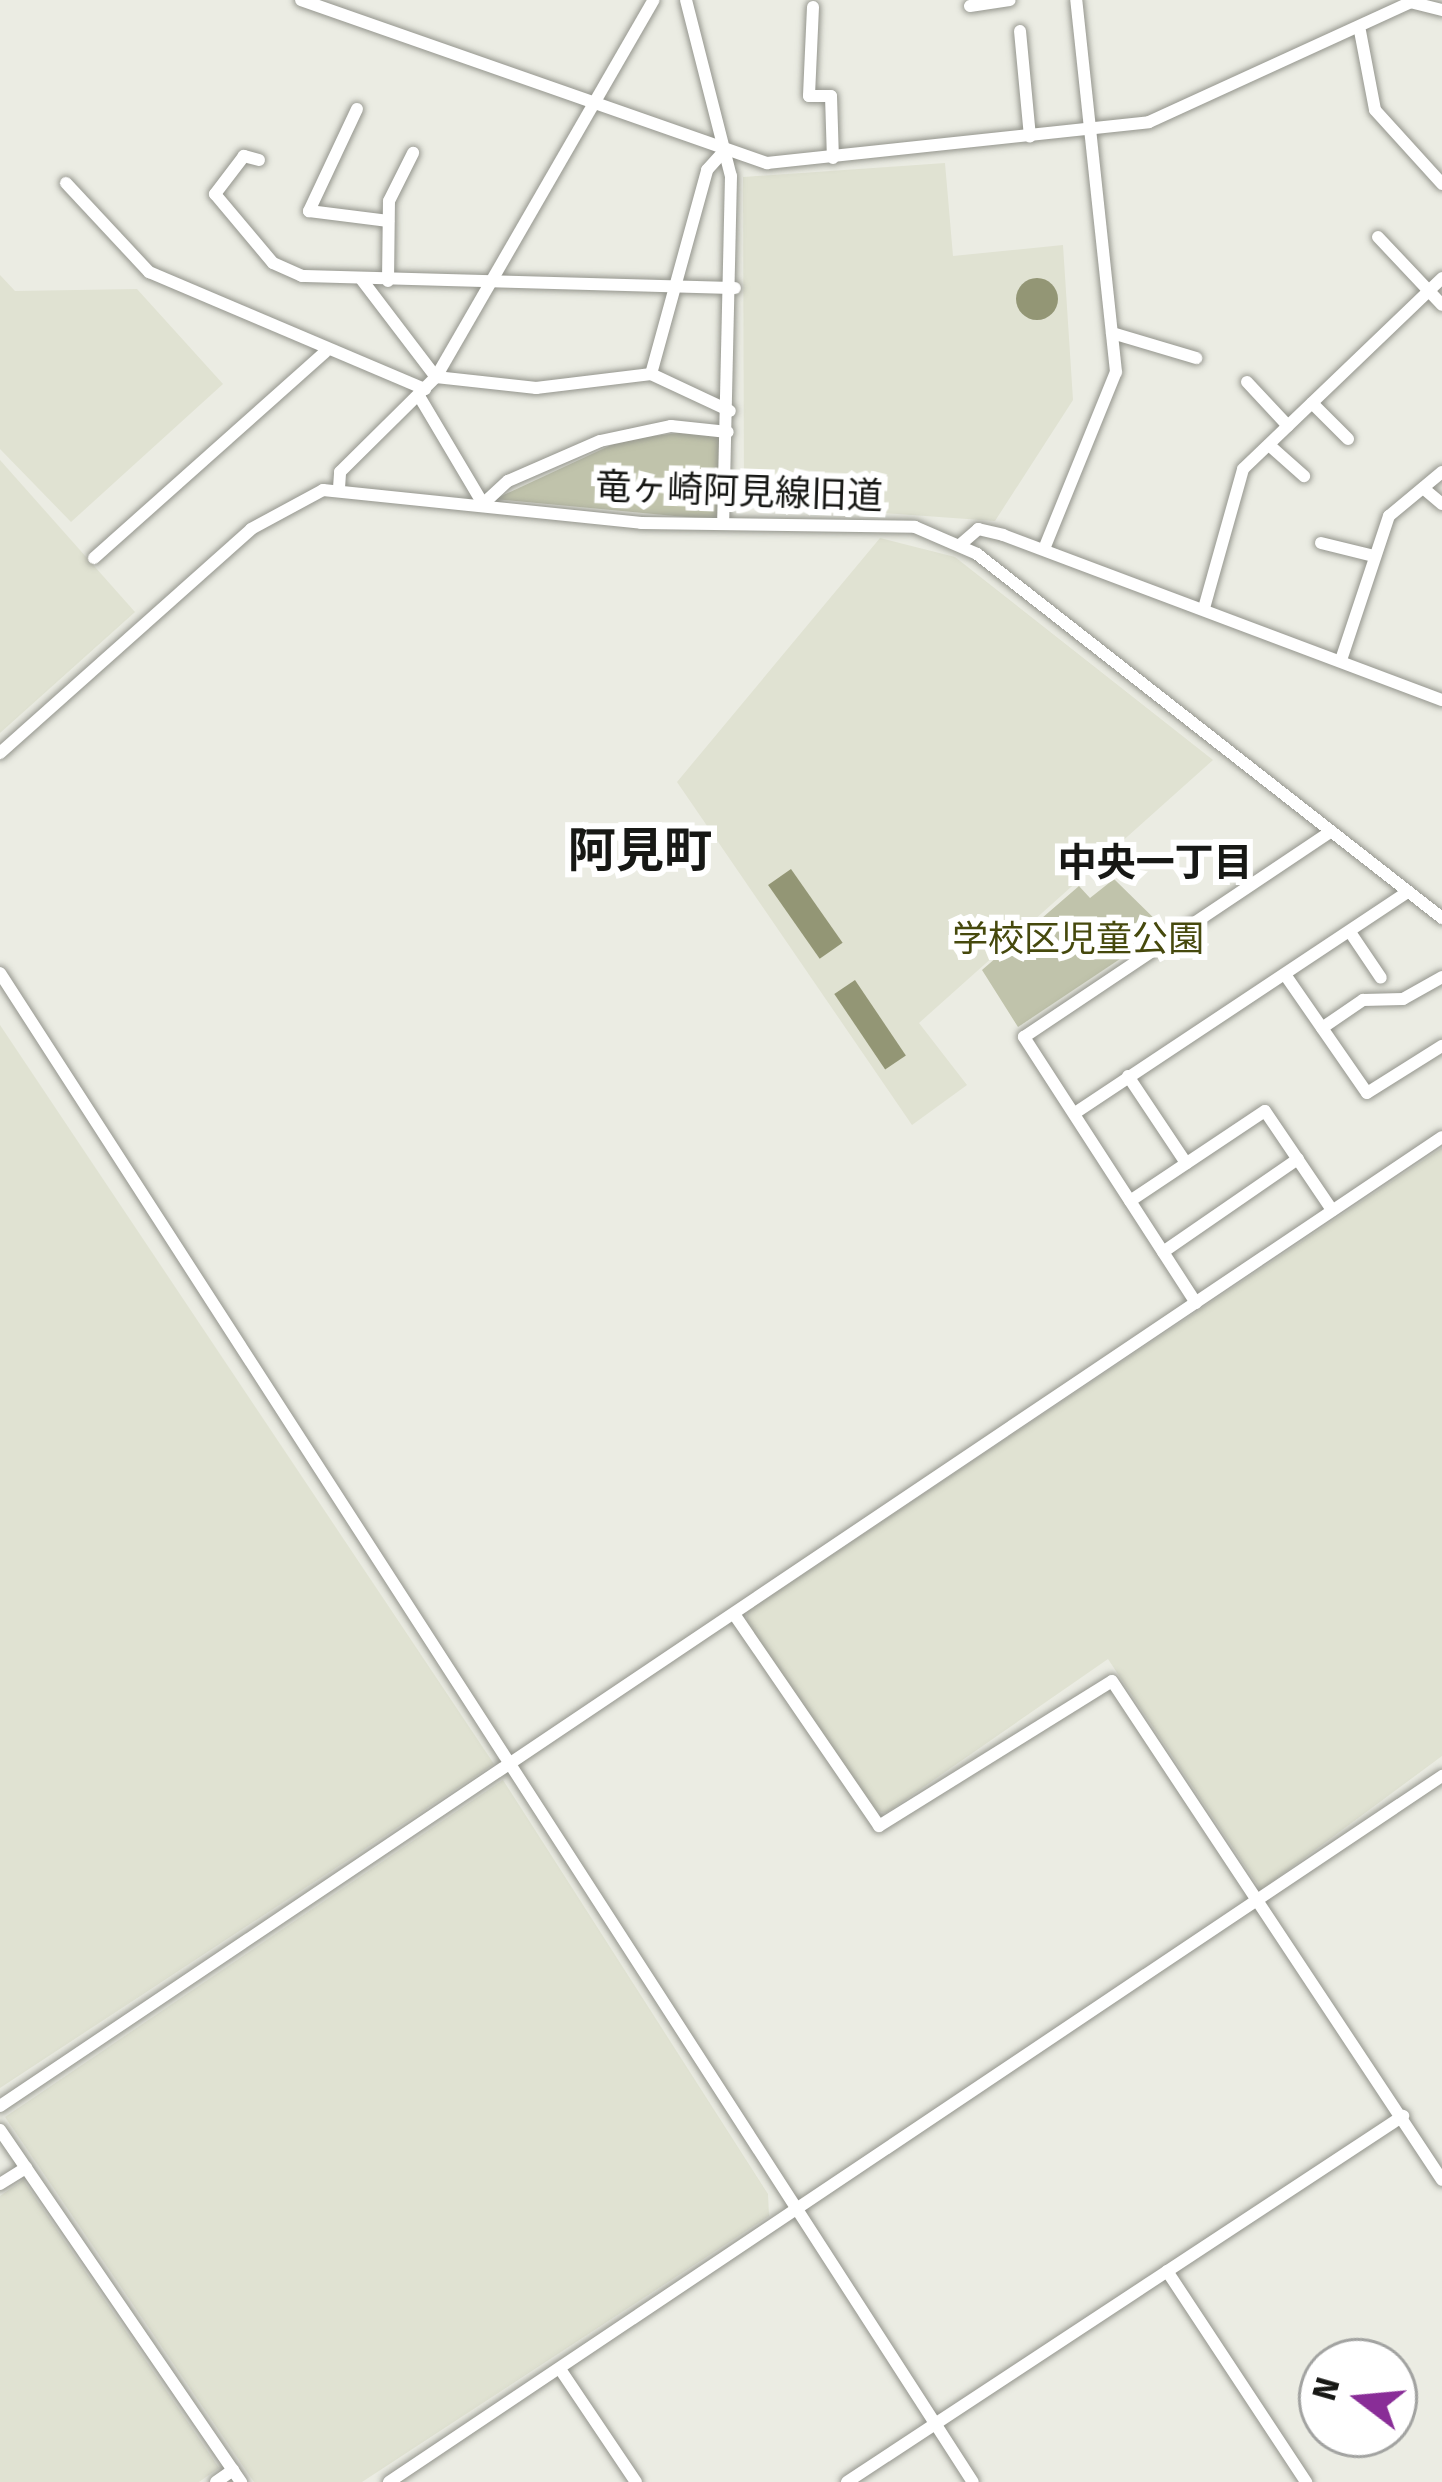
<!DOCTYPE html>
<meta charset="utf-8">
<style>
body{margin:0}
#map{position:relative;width:1442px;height:2482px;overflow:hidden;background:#ebece3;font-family:"Fira Sans","Noto Sans JP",sans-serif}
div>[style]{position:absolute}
.built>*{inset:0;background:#e0e2d2}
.green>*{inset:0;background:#c0c3ab}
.water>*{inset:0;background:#939675;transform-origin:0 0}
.round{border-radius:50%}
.roads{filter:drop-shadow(0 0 3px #94958d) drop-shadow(0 0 3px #94958d)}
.minor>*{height:12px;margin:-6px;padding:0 6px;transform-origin:6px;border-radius:6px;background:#fff}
span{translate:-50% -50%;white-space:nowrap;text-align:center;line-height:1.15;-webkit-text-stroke:12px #fff;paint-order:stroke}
.street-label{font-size:36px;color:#171815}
.park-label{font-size:36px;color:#46490d}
.neighbourhood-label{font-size:39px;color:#171815;font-weight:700}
.district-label{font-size:48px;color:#171815;font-weight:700}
.north{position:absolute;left:1298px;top:2338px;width:120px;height:120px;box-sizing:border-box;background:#fff;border:3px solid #a2a3a1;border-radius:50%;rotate:286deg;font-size:33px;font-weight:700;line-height:48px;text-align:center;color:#171815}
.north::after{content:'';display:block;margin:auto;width:42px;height:54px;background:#892d97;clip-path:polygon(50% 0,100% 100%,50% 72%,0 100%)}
</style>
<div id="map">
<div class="built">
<i style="clip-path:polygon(945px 163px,953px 256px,1063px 245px,1073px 400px,995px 521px,744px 503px,743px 177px)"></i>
<i style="clip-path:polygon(0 275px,15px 291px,137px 289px,223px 384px,71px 522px,0 449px)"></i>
<i style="clip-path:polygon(0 460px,135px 612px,0 733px)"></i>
<i style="clip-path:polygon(880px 538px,955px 557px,1213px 760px,919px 1023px,967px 1085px,912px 1125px,677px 782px)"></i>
<i style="clip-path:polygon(0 1025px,494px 1764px,0 2088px)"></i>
<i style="clip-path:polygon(1442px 1148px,1442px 1756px,1261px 1890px,1108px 1659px,886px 1813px,870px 1809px,746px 1624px,748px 1611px)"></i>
<i style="clip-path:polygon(503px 1780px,768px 2194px,769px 2216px,362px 2482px,254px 2482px,5px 2117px)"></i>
<i style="clip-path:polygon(23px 2180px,219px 2468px,199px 2482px,0 2482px,0 2196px)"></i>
</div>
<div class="green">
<i style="clip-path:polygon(686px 432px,723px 437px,717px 520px,495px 499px,622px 440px)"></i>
<i style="clip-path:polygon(1114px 879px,1165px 929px,1018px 1027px,982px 970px,1079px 886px,1090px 898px)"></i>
</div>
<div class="water">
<i class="round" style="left:1016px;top:278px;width:42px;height:42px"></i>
<i style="left:791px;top:869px;width:90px;height:28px;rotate:55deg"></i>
<i style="left:855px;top:980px;width:91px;height:25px;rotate:56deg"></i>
</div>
<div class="roads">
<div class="minor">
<i style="left:301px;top:0;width:494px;rotate:19.3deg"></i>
<i style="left:767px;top:163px;width:384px;rotate:-6.1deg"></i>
<i style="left:1149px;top:122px;width:294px;rotate:-24.6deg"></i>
<i style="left:686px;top:0;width:182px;rotate:75.7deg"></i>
<i style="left:731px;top:176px;width:348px;rotate:91.3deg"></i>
<i style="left:1410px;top:2px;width:33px;rotate:14deg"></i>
<i style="left:970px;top:6px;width:40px;rotate:-8.5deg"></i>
<i style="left:813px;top:7px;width:89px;rotate:92.6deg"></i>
<i style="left:809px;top:96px;width:22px"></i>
<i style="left:831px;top:96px;width:62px;rotate:88.2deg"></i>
<i style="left:1020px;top:31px;width:106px;rotate:84.6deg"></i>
<i style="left:1360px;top:31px;width:80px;rotate:79.2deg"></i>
<i style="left:1375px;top:110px;width:100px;rotate:47.8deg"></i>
<i style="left:357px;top:109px;width:113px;rotate:115.2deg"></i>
<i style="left:309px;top:211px;width:80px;rotate:7.2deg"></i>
<i style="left:259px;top:160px;width:16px;rotate:-165deg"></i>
<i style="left:244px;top:156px;width:48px;rotate:127.3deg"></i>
<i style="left:215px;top:194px;width:90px;rotate:50deg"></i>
<i style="left:273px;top:263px;width:32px;rotate:24deg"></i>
<i style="left:302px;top:276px;width:433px;rotate:1.6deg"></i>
<i style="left:66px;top:183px;width:122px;rotate:47deg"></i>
<i style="left:149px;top:272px;width:300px;rotate:23deg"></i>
<i style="left:1378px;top:237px;width:93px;rotate:46.7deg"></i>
<i style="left:362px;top:280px;width:122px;rotate:52.7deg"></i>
<i style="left:436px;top:377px;width:101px;rotate:6.3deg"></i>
<i style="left:536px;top:388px;width:116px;rotate:-6.9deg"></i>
<i style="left:651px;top:374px;width:87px;rotate:25.1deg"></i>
<i style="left:388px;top:281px;width:80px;rotate:-89.3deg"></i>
<i style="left:389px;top:201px;width:54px;rotate:-63.4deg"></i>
<i style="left:1112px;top:333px;width:88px;rotate:16.6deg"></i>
<i style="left:651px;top:374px;width:212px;rotate:-74.6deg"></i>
<i style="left:707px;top:170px;width:25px;rotate:-48deg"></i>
<i style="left:1247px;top:382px;width:60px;rotate:47deg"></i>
<i style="left:419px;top:396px;width:126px;rotate:59.3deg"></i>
<i style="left:483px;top:504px;width:34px;rotate:-43deg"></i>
<i style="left:508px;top:481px;width:100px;rotate:-23.5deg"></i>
<i style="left:600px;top:441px;width:73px;rotate:-11.9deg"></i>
<i style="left:671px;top:426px;width:57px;rotate:6deg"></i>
<i style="left:1312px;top:403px;width:51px;rotate:45deg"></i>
<i style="left:1269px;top:445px;width:47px;rotate:41.5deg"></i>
<i style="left:339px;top:488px;width:16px;rotate:-86deg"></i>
<i style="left:340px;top:472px;width:135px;rotate:-44.7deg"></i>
<i style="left:436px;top:377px;width:435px;rotate:-60deg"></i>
<i style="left:1423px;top:488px;width:25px;rotate:40deg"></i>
<i style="left:1321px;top:543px;width:55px;rotate:13.8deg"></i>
<i style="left:961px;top:544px;width:23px;rotate:-41deg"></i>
<i style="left:978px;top:529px;width:26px;rotate:13deg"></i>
<i style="left:1003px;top:535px;width:469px;rotate:20.6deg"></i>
<i style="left:1044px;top:549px;width:191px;rotate:-67.9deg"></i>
<i style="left:1116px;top:372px;width:374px;rotate:-96.1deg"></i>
<i style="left:94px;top:558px;width:310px;rotate:-41.7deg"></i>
<i style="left:1204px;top:608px;width:144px;rotate:-74.3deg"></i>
<i style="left:1243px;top:469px;width:276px;rotate:-43.8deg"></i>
<i style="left:1341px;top:660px;width:152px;rotate:-71.6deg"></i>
<i style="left:1389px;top:516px;width:69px;rotate:-39.7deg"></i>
<i style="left:0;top:753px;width:336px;rotate:-41.7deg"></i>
<i style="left:251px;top:529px;width:82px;rotate:-28.4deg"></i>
<i style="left:323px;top:490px;width:320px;rotate:5.9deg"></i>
<i style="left:641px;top:523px;width:274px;rotate:0.8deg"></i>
<i style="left:915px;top:527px;width:68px;rotate:23.5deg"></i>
<i style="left:977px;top:554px;width:591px;rotate:38.05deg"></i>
<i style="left:1350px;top:932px;width:55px;rotate:56deg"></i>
<i style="left:0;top:973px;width:1795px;rotate:57.19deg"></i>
<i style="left:1286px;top:976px;width:142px;rotate:55.3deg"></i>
<i style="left:1367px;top:1093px;width:89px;rotate:-32.1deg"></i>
<i style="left:1322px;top:1028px;width:50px;rotate:-34.3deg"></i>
<i style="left:1363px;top:1000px;width:40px;rotate:-1.4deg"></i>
<i style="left:1403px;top:999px;width:45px;rotate:-29.4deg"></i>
<i style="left:1128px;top:1076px;width:105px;rotate:56.3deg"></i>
<i style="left:1075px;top:1113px;width:397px;rotate:-33.6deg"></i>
<i style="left:1130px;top:1201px;width:162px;rotate:-33.7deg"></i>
<i style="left:1265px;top:1111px;width:120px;rotate:55.9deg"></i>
<i style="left:1163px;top:1252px;width:164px;rotate:-34.6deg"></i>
<i style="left:1196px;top:1303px;width:317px;rotate:-122.9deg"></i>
<i style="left:1024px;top:1037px;width:367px;rotate:-33.8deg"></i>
<i style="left:734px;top:1614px;width:257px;rotate:55.6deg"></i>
<i style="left:879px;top:1826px;width:274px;rotate:-31.9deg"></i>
<i style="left:1112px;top:1681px;width:598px;rotate:56.52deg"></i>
<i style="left:0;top:2106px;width:1737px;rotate:-33.9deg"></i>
<i style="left:0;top:2130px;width:427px;rotate:55.6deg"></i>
<i style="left:0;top:2184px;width:31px;rotate:-32deg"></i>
<i style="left:1167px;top:2271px;width:253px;rotate:56.6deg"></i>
<i style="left:560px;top:2369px;width:136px;rotate:56.1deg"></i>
<i style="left:216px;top:2482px;width:21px;rotate:-35deg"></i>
<i style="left:389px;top:2482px;width:1268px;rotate:-33.84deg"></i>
<i style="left:847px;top:2482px;width:666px;rotate:-33.36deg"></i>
</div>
</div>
<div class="street-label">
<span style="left:739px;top:492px;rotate:2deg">竜ヶ崎阿見線旧道</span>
</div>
<div class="park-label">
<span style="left:1078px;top:940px">学校区児童公園</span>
</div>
<div class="neighbourhood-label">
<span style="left:1155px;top:863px">中央一丁目</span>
</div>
<div class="district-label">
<span style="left:640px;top:852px">阿見町</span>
</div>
<div class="north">N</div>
</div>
